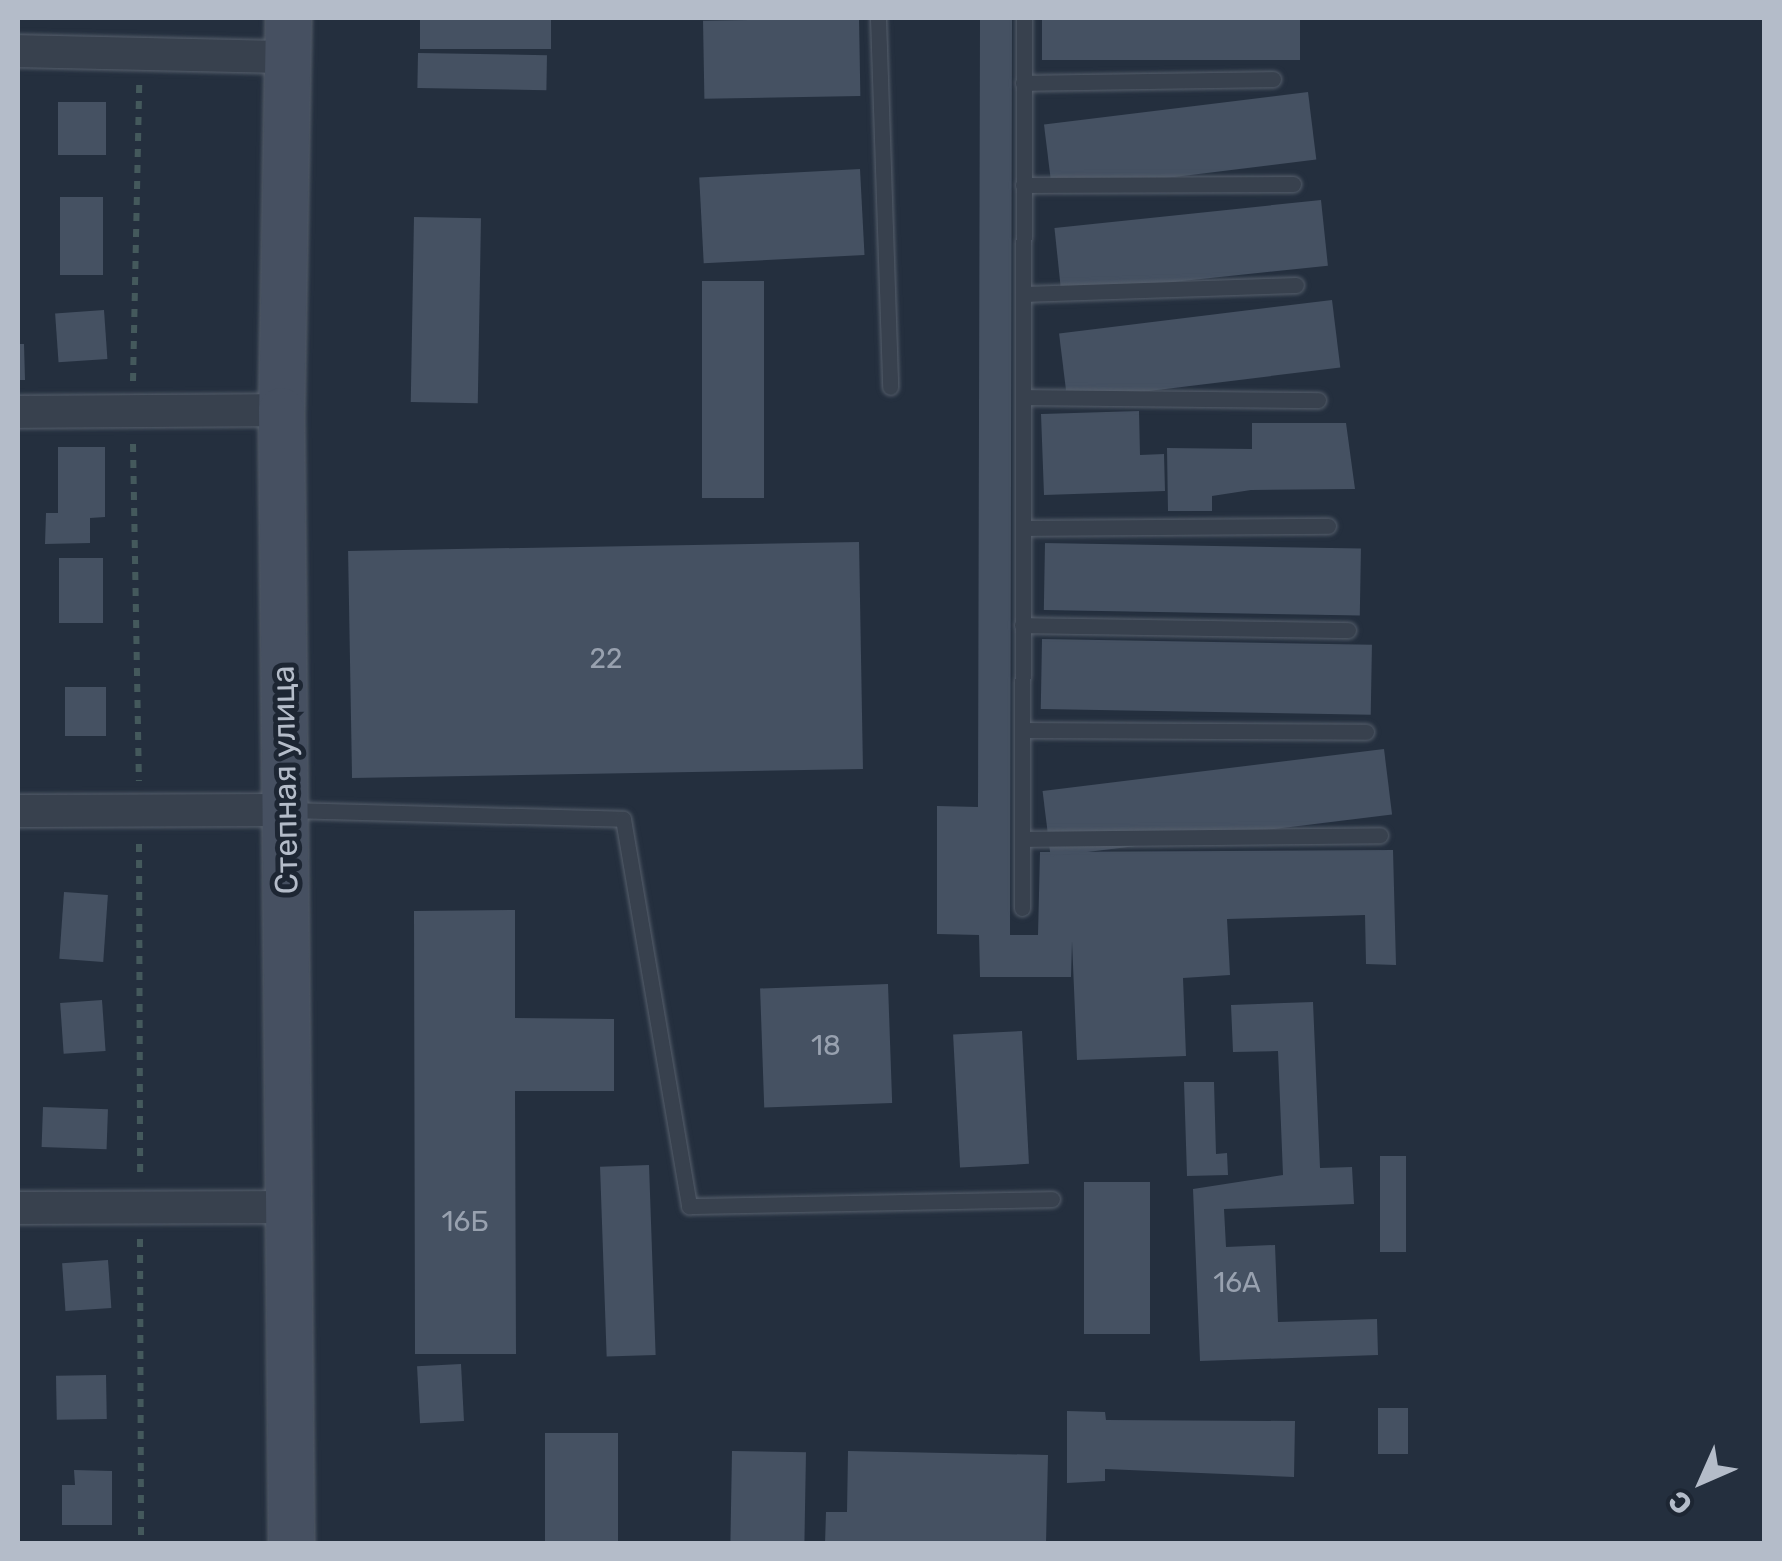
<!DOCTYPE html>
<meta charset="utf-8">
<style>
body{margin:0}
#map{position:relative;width:1782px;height:1561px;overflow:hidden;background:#242f3e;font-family:Rubik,sans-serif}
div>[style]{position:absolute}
.building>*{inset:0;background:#455162;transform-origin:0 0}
.path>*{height:6px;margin-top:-3px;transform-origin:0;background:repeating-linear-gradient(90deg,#44595c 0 8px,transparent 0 16px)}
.roads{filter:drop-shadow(0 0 2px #565f6c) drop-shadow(0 0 2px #565f6c)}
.lane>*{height:15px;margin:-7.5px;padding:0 7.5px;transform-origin:7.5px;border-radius:7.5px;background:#38414e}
.street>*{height:32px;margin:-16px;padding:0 16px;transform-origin:16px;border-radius:16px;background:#38414e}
.secondary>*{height:45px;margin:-22.5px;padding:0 22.5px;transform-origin:22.5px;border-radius:22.5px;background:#465061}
span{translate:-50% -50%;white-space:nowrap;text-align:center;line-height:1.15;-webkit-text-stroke:10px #1d2633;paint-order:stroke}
.number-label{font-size:28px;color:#98a1af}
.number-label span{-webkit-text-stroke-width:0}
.street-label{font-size:32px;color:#b4bcc9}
.frame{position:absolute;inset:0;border:20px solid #b4bcc9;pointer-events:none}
.north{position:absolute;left:1652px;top:1431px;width:100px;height:100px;-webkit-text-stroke:8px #1d2633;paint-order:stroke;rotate:225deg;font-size:28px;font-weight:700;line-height:40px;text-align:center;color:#b4bcc9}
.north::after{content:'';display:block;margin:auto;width:35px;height:45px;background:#b4bcc9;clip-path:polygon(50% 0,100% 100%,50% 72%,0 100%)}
</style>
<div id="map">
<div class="building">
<i style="left:420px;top:18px;width:131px;height:31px"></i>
<i style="left:859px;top:18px;width:78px;height:156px;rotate:89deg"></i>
<i style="clip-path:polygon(980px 18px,1012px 18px,1010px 935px,1038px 935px,1040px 852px,1393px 850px,1396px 965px,1366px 964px,1365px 915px,1227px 919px,1230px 975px,1183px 978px,1186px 1056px,1077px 1060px,1072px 941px,1071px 977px,980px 977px,979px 935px,937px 934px,937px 806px,978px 807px)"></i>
<i style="left:1042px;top:18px;width:258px;height:42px"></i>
<i style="left:418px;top:53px;width:129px;height:35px;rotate:1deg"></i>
<i style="left:1308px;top:92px;width:68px;height:266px;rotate:83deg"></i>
<i style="left:58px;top:102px;width:48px;height:53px"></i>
<i style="left:860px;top:169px;width:86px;height:161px;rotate:87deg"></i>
<i style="left:60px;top:197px;width:43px;height:78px"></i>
<i style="left:1321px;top:200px;width:66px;height:268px;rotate:84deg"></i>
<i style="left:414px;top:217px;width:67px;height:185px;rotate:1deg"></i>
<i style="left:702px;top:281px;width:62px;height:217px"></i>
<i style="left:1332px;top:300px;width:68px;height:275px;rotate:83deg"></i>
<i style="left:104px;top:310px;width:49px;height:49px;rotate:86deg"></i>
<i style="clip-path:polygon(18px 344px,24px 344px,25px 380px,18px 380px)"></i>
<i style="clip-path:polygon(1139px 411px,1140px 455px,1164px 454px,1165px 491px,1044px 495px,1041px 414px)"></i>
<i style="clip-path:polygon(1252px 423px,1346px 423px,1355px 489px,1251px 490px,1212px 496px,1212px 511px,1168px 511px,1167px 448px,1252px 449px)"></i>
<i style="clip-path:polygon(58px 447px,105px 447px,105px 517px,90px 518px,90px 543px,45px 544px,46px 513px,58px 513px)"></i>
<i style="left:859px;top:542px;width:227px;height:511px;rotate:89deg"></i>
<i style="left:1045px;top:543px;width:316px;height:67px;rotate:1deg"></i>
<i style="left:59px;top:558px;width:44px;height:65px"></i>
<i style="left:1042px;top:639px;width:330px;height:70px;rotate:1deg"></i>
<i style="left:65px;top:687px;width:41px;height:49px"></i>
<i style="left:1384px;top:749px;width:66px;height:344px;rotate:83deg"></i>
<i style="left:64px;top:892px;width:44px;height:67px;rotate:4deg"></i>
<i style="clip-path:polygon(515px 910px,515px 1018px,614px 1019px,614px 1091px,515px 1091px,516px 1354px,415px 1354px,414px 911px)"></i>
<i style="left:888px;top:984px;width:119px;height:128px;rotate:88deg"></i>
<i style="left:102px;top:1000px;width:51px;height:42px;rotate:86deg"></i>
<i style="clip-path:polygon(1313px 1002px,1320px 1168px,1352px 1167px,1354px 1204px,1224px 1209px,1226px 1247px,1275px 1245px,1278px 1322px,1377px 1319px,1378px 1355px,1200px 1361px,1193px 1189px,1283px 1175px,1278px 1051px,1233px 1052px,1231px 1005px)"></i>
<i style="left:1022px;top:1031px;width:133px;height:69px;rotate:87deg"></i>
<i style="clip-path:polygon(1184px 1082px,1214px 1082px,1216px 1154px,1227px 1153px,1228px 1175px,1187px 1176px)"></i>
<i style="left:43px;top:1107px;width:65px;height:40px;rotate:2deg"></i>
<i style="left:1380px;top:1156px;width:26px;height:96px"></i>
<i style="left:649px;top:1165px;width:190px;height:49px;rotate:88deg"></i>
<i style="left:1150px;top:1182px;width:152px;height:66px;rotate:90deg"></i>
<i style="left:108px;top:1260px;width:48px;height:46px;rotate:86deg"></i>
<i style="left:461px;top:1364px;width:57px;height:44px;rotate:87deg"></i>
<i style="left:106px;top:1375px;width:44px;height:50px;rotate:89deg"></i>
<i style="left:1378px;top:1408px;width:30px;height:46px"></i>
<i style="clip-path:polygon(1067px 1411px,1105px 1412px,1106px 1420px,1295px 1421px,1294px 1477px,1105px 1469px,1105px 1481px,1067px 1483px)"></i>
<i style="left:545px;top:1433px;width:73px;height:111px"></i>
<i style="left:732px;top:1451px;width:74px;height:93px;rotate:1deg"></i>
<i style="clip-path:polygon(848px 1451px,1048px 1455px,1046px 1544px,825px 1544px,826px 1512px,847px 1512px)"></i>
<i style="clip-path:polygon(74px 1470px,112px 1471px,112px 1525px,62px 1525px,62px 1485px,75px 1485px)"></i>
</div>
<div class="path">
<i style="left:133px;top:381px;width:297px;rotate:-88.8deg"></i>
<i style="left:133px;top:444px;width:337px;rotate:89deg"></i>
<i style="left:139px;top:844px;width:332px;rotate:89.8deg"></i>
<i style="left:140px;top:1239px;width:305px;rotate:89.8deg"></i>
</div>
<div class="roads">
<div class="lane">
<i style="left:878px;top:18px;width:369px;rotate:88.1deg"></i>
<i style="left:1023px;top:83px;width:250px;rotate:-0.9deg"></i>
<i style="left:1023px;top:185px;width:270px;rotate:-0.2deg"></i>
<i style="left:1023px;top:294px;width:273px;rotate:-1.9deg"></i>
<i style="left:1023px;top:397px;width:295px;rotate:0.6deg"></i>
<i style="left:1023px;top:528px;width:305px;rotate:-0.4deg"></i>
<i style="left:1022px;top:625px;width:326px;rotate:0.9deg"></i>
<i style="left:1022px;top:730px;width:344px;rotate:0.3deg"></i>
<i style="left:288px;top:810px;width:335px;rotate:1.5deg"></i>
<i style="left:623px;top:819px;width:393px;rotate:80.3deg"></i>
<i style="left:689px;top:1206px;width:363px;rotate:-1.1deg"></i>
<i style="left:1022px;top:839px;width:358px;rotate:-0.6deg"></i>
<i style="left:1022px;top:908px;width:890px;rotate:-89.87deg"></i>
</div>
<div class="street">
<i style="left:18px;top:51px;width:270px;rotate:1.3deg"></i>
<i style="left:18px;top:412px;width:263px;rotate:-0.4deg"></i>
<i style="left:18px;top:811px;width:268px;rotate:-0.2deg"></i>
<i style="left:18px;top:1208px;width:272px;rotate:-0.2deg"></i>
</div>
<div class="secondary">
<i style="left:288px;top:18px;width:392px;rotate:91deg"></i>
<i style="left:281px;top:410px;width:1134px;rotate:89.49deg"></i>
</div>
</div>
<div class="number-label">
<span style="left:606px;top:659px">22</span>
<span style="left:826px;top:1046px">18</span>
<span style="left:465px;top:1222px">16Б</span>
<span style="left:1237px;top:1283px">16А</span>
</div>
<div class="street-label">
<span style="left:285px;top:780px;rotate:-91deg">Степная улица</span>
</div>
<div class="frame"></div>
<div class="north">С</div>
</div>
